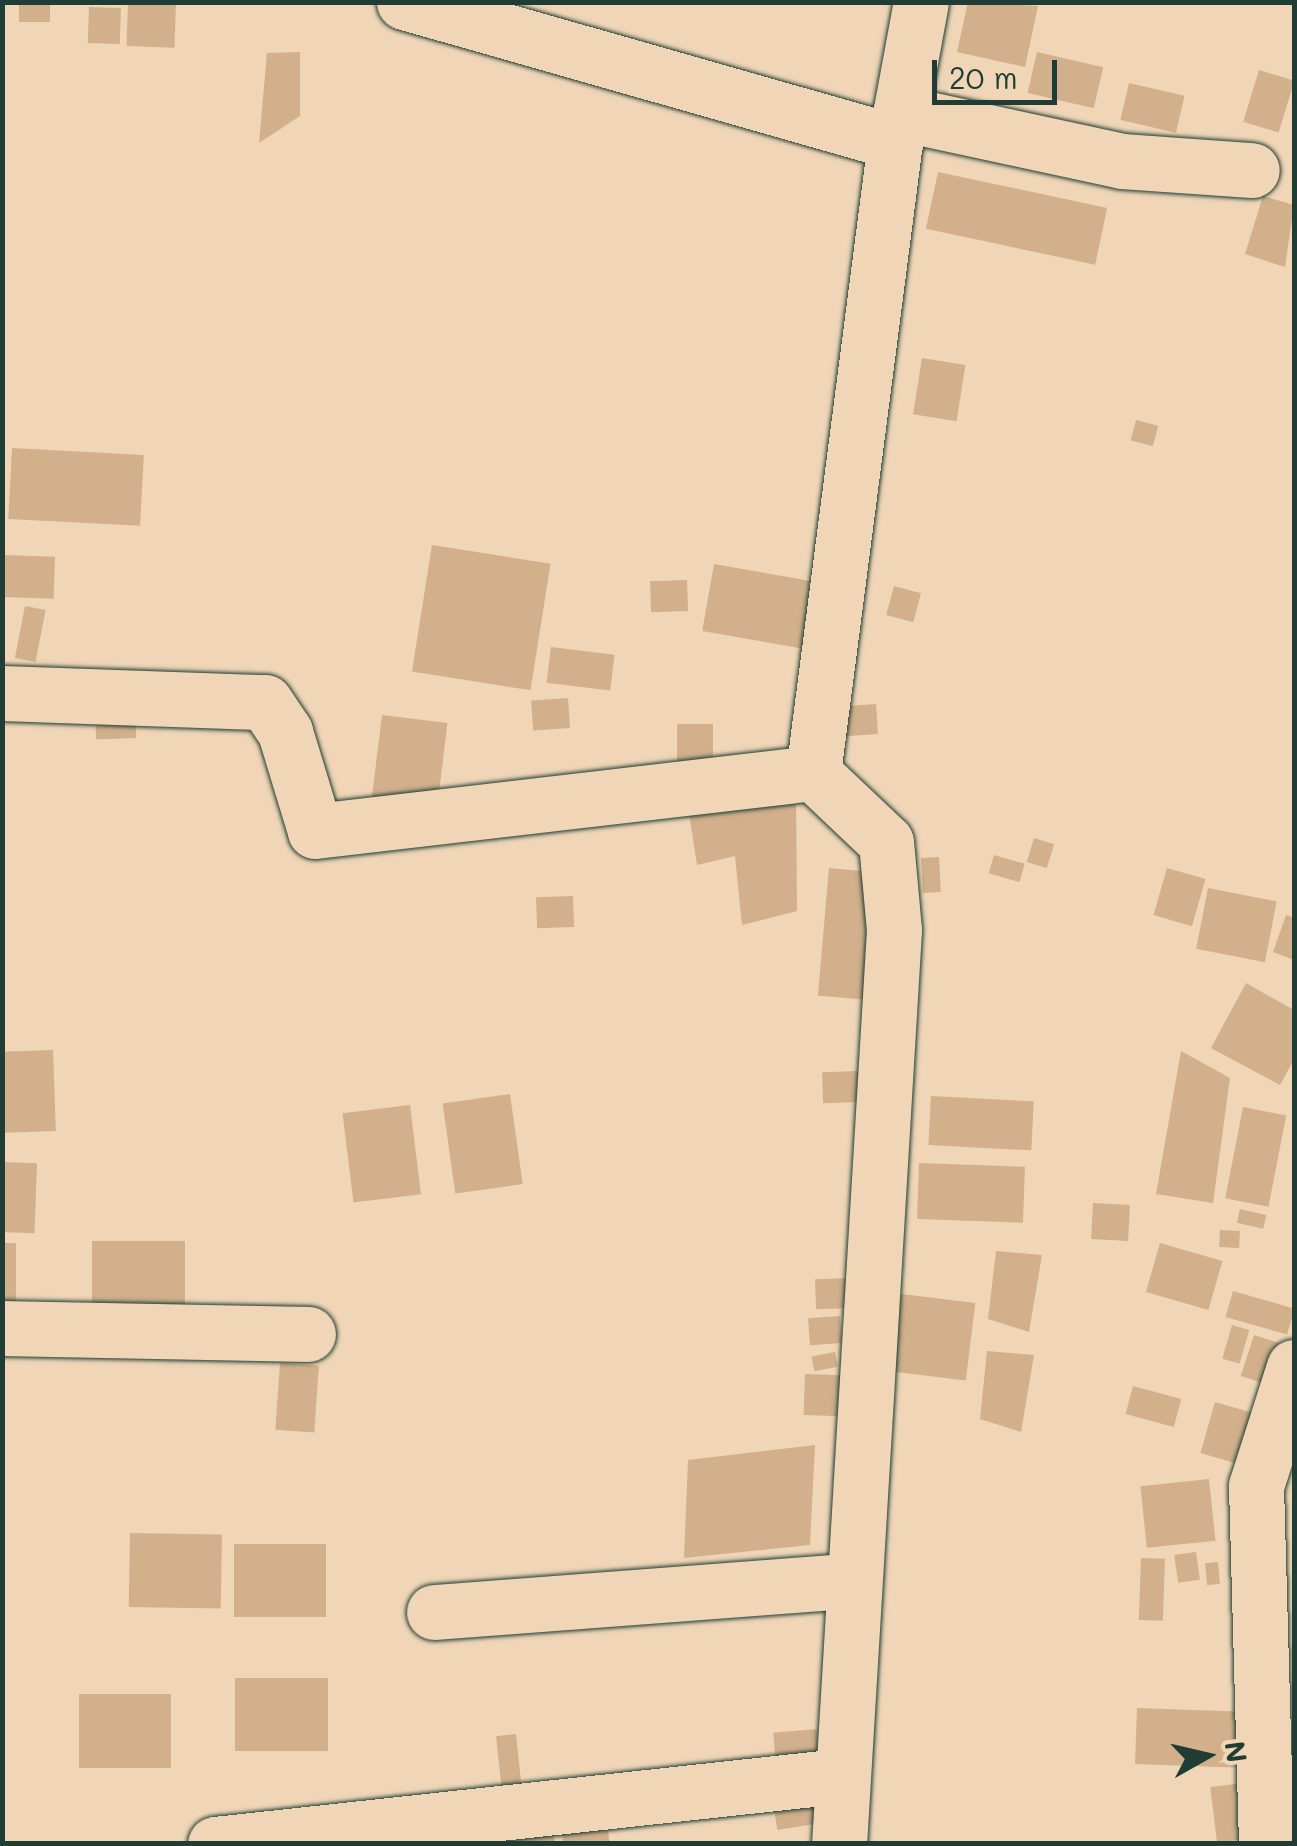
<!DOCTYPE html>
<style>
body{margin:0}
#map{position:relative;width:1297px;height:1846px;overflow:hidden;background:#f0d6b7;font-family:Mali,sans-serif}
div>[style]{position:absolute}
.building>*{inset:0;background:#d1b08b;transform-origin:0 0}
.roads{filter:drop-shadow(0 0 2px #1f3d34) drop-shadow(0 0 2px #1f3d34)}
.minor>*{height:55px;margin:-27.5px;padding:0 27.5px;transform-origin:27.5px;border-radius:27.5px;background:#f0d6b7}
span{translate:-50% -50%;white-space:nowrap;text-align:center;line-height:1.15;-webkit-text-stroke:8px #f0d6b7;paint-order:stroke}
.frame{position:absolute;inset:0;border:5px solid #1f3d34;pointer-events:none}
.north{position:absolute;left:1157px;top:1706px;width:100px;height:100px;-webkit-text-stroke:8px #f0d6b7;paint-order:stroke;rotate:82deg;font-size:28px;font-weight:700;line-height:40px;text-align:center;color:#1f3d34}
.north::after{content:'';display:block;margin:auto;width:35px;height:45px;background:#1f3d34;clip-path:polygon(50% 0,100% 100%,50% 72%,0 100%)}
.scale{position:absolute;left:932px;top:60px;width:125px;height:45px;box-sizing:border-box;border:5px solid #1f3d34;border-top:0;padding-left:12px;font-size:30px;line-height:35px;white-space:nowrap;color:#1f3d34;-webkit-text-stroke:8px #f0d6b7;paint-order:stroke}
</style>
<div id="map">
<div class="building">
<i style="left:19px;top:2px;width:31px;height:20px"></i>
<i style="left:128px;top:2px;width:48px;height:44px;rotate:2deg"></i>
<i style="clip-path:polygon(968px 2px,1038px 6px,1025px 67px,957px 52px)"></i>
<i style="left:89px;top:7px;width:32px;height:36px;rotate:2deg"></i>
<i style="clip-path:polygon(300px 52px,300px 116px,259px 143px,267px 53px)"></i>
<i style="left:1037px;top:52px;width:68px;height:42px;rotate:13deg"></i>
<i style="left:1259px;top:70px;width:37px;height:54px;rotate:17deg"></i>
<i style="left:1129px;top:83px;width:57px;height:38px;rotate:13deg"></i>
<i style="left:938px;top:172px;width:173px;height:58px;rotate:12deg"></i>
<i style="clip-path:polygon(1263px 196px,1294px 205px,1285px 267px,1245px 254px)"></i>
<i style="left:922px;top:358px;width:44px;height:57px;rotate:9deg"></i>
<i style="left:1136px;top:420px;width:23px;height:21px;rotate:15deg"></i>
<i style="left:12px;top:448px;width:132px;height:71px;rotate:3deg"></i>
<i style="left:432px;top:545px;width:120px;height:128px;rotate:9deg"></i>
<i style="left:2px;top:555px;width:53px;height:42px;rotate:2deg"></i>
<i style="left:714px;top:564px;width:110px;height:68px;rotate:10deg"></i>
<i style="left:687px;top:580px;width:31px;height:37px;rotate:88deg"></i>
<i style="left:894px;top:586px;width:28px;height:30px;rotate:15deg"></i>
<i style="left:25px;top:606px;width:21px;height:53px;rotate:11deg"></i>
<i style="left:551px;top:647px;width:64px;height:36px;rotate:7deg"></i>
<i style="left:568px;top:698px;width:30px;height:37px;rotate:86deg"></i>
<i style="left:135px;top:704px;width:34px;height:40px;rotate:88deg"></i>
<i style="left:876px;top:704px;width:30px;height:36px;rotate:86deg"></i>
<i style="left:382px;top:715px;width:66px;height:91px;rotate:7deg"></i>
<i style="left:677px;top:724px;width:36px;height:39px"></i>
<i style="clip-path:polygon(796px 790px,797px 911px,742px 925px,735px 856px,697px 865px,688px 807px)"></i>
<i style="left:1034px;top:838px;width:21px;height:25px;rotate:17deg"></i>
<i style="left:994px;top:855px;width:32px;height:19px;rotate:16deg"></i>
<i style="left:939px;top:857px;width:35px;height:18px;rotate:87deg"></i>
<i style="left:829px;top:868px;width:56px;height:128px;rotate:5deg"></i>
<i style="left:1167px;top:868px;width:40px;height:49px;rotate:16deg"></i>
<i style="left:1208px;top:888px;width:70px;height:62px;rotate:11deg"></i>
<i style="left:573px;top:896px;width:31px;height:37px;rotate:88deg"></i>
<i style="clip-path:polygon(1286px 915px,1294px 918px,1294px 960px,1273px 952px)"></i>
<i style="clip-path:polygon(1246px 983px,1294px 1010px,1294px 1059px,1280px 1085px,1211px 1048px)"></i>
<i style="left:53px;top:1050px;width:81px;height:51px;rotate:88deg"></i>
<i style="clip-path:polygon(1181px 1051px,1230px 1078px,1213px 1203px,1156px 1194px)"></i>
<i style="left:859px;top:1071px;width:31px;height:37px;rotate:88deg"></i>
<i style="left:510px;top:1094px;width:91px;height:68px;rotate:82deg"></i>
<i style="left:931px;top:1096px;width:103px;height:49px;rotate:3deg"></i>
<i style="left:410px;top:1105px;width:90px;height:68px;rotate:83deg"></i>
<i style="left:1243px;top:1107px;width:44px;height:93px;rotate:11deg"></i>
<i style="left:2px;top:1162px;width:35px;height:70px;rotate:2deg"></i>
<i style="left:919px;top:1163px;width:106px;height:56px;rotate:2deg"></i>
<i style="left:1093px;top:1203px;width:37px;height:36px;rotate:3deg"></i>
<i style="left:1240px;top:1209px;width:27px;height:14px;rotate:13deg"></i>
<i style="left:1220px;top:1230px;width:20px;height:17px;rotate:3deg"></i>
<i style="left:92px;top:1241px;width:93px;height:73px"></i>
<i style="left:2px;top:1243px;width:14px;height:74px"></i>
<i style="left:1160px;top:1243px;width:65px;height:51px;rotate:16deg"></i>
<i style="clip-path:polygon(996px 1251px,1042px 1255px,1029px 1332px,988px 1319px)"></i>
<i style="left:852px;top:1278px;width:30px;height:37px;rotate:88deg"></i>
<i style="left:1233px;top:1291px;width:64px;height:27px;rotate:16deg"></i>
<i style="left:885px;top:1292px;width:91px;height:78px;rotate:7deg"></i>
<i style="left:840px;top:1316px;width:27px;height:32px;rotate:86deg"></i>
<i style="left:1232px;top:1325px;width:18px;height:35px;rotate:16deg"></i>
<i style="left:1254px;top:1335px;width:29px;height:43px;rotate:18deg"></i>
<i style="clip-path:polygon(987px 1351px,1034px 1355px,1021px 1432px,980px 1419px)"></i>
<i style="left:835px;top:1352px;width:15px;height:24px;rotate:79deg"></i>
<i style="left:280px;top:1363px;width:39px;height:67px;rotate:4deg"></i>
<i style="left:805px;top:1374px;width:37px;height:41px;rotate:2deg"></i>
<i style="left:1133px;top:1386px;width:50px;height:29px;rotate:15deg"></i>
<i style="left:1215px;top:1402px;width:46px;height:53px;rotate:16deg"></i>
<i style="clip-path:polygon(815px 1445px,810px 1545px,684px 1558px,688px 1460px)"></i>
<i style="left:1209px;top:1479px;width:62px;height:69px;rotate:84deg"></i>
<i style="left:130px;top:1533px;width:92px;height:74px;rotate:1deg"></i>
<i style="left:234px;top:1544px;width:92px;height:73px"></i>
<i style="left:1196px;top:1552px;width:28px;height:22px;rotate:82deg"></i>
<i style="left:1141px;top:1558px;width:24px;height:62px;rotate:2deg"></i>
<i style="left:1218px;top:1562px;width:22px;height:13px;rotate:85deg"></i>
<i style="left:235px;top:1678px;width:93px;height:73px"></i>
<i style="left:79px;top:1694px;width:92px;height:74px"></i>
<i style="left:1137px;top:1708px;width:106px;height:56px;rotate:2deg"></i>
<i style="left:817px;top:1729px;width:35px;height:44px;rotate:85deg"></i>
<i style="left:516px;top:1734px;width:53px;height:20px;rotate:84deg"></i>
<i style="left:1243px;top:1783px;width:56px;height:33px;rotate:83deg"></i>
<i style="left:813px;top:1793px;width:31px;height:41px;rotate:81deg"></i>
<i style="left:606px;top:1806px;width:38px;height:46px;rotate:85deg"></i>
<i style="clip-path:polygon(550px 1809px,555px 1844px,506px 1844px,502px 1815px)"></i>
</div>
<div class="roads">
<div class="minor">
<i style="left:404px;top:2px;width:511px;rotate:15.91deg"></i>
<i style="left:900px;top:113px;width:227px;rotate:12.2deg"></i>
<i style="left:1122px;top:161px;width:130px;rotate:4deg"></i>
<i style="left:2px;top:693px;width:263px;rotate:2deg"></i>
<i style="left:265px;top:702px;width:36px;rotate:56deg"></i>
<i style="left:285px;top:732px;width:103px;rotate:73.1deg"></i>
<i style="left:315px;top:831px;width:501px;rotate:-6.64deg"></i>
<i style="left:813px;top:773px;width:100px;rotate:43.4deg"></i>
<i style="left:886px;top:842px;width:88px;rotate:84.8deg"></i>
<i style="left:894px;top:930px;width:916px;rotate:93.44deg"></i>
<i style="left:813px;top:773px;width:636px;rotate:-82.6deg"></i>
<i style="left:895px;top:142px;width:142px;rotate:-79.5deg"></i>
<i style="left:2px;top:1328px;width:306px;rotate:1.1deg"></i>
<i style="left:434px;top:1612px;width:416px;rotate:-4.3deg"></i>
<i style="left:215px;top:1844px;width:629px;rotate:-6.21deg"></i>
<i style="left:1266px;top:1844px;width:358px;rotate:-91.6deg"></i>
<i style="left:1256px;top:1486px;width:125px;rotate:-72.3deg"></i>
</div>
</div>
<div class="frame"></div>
<div class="north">N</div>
<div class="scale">20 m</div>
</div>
